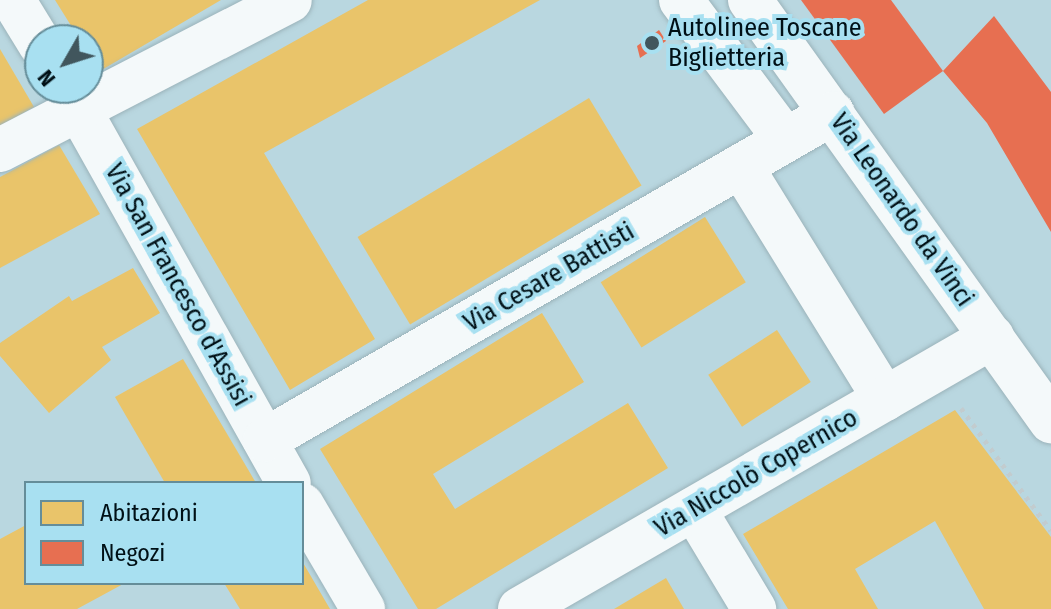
<!DOCTYPE html>
<meta charset="utf-8">
<style>
body{margin:0}
#map{position:relative;width:1051px;height:609px;overflow:hidden;background:#b9d7e0;font-family:"Fira Sans Condensed",sans-serif}
div>[style]{position:absolute}
.homes>*{inset:0;background:#e9c46a;transform-origin:0 0}
.shops>*{inset:0;background:#e76f51}
.path>*{height:5px;margin-top:-2.5px;transform-origin:0;background:repeating-linear-gradient(90deg,#c2cccf 0 4px,transparent 0 10px)}
.roads{filter:drop-shadow(0 0 2px #9bb3ba) drop-shadow(0 0 2px #9bb3ba)}
.minor>*{height:44px;margin:-22px;padding:0 22px;transform-origin:22px;border-radius:22px;background:#f4f9fa}
.dots>*{width:22px;height:22px;translate:-50% -50%;box-sizing:border-box;border:4px solid #a8e0f1;border-radius:50%}
span{translate:-50% -50%;white-space:nowrap;text-align:center;line-height:1.15;-webkit-text-stroke:8px #a8e0f1;paint-order:stroke}
.poi-label{font-size:26px;color:#001016}
.left{translate:0 -50%;text-align:left}
.street-label{font-size:26px;color:#001016}
.legend{position:absolute;left:24px;top:481px;width:280px;height:104px;box-sizing:border-box;background:#a8e0f1;border:2px solid #658d99;margin:0;padding:10px 14px;list-style:none;font-size:24px;color:#001016}
.legend li{display:flex;align-items:center;gap:16px;height:40px}
.legend b{width:40px;border:2px solid #658d99}
.north{position:absolute;left:24px;top:24px;width:80px;height:80px;box-sizing:border-box;background:#a8e0f1;border:2px solid #658d99;border-radius:50%;rotate:231deg;font-size:22px;font-weight:700;line-height:32px;text-align:center;color:#001016}
.north::after{content:'';display:block;margin:auto;width:28px;height:36px;background:#41565d;clip-path:polygon(50% 0,100% 100%,50% 72%,0 100%)}
</style>
<div id="map">
<div class="homes">
<i style="clip-path:polygon(55px 0,221px 0,100px 71px,88px 52px,88px 40px,80px 40px)"></i>
<i style="clip-path:polygon(368px 0,540px 0,264px 153px,375px 339px,290px 390px,137px 129px)"></i>
<i style="clip-path:polygon(0 49px,34px 107px,0 126px)"></i>
<i style="left:589px;top:98px;width:102px;height:270px;rotate:59deg"></i>
<i style="clip-path:polygon(59px 145px,100px 214px,0 268px,0 177px)"></i>
<i style="left:705px;top:217px;width:77px;height:123px;rotate:58deg"></i>
<i style="clip-path:polygon(133px 268px,160px 313px,102px 347px,111px 360px,49px 413px,0 356px,0 343px,69px 296px,72px 301px)"></i>
<i style="clip-path:polygon(542px 313px,584px 382px,433px 474px,455px 509px,628px 403px,668px 468px,436px 609px,418px 609px,320px 449px)"></i>
<i style="left:777px;top:330px;width:62px;height:82px;rotate:57deg"></i>
<i style="clip-path:polygon(183px 359px,256px 483px,165px 483px,115px 397px)"></i>
<i style="clip-path:polygon(955px 410px,1051px 537px,1051px 609px,984px 609px,935px 521px,855px 569px,878px 609px,788px 609px,743px 534px)"></i>
<i style="clip-path:polygon(26px 525px,26px 583px,125px 583px,77px 609px,0 609px,0 539px)"></i>
<i style="clip-path:polygon(302px 561px,330px 609px,240px 609px,224px 583px,302px 583px)"></i>
<i style="clip-path:polygon(666px 578px,684px 609px,614px 609px)"></i>
</div>
<div class="shops">
<i style="clip-path:polygon(801px 0,891px 0,943px 71px,884px 114px)"></i>
<i style="clip-path:polygon(994px 16px,1051px 92px,1051px 232px,987px 123px,943px 71px)"></i>
<i style="clip-path:polygon(659px 30px,666px 41px,640px 58px,637px 46px)"></i>
</div>
<div class="path">
<i style="left:961px;top:408px;width:152px;rotate:53.8deg"></i>
</div>
<div class="roads">
<div class="minor">
<i style="left:13px;top:0;width:52px;rotate:58.5deg"></i>
<i style="left:681px;top:0;width:174px;rotate:53.2deg"></i>
<i style="left:750px;top:0;width:518px;rotate:54.44deg"></i>
<i style="left:67px;top:88px;width:453px;rotate:60.7deg"></i>
<i style="left:0;top:150px;width:326px;rotate:-27.3deg"></i>
<i style="left:741px;top:166px;width:274px;rotate:58.3deg"></i>
<i style="left:265px;top:440px;width:655px;rotate:-29.93deg"></i>
<i style="left:302px;top:505px;width:121px;rotate:59.6deg"></i>
<i style="left:694px;top:509px;width:117px;rotate:59deg"></i>
<i style="left:520px;top:609px;width:545px;rotate:-29.95deg"></i>
</div>
</div>
<div class="dots">
<i style="left:652px;top:43px;background:#41565d"></i>
</div>
<div class="poi-label">
<span class="left" style="left:668px;top:43px">Autolinee Toscane<br>Biglietteria</span>
</div>
<div class="street-label">
<span style="left:902px;top:210px;rotate:55deg">Via Leonardo da Vinci</span>
<span style="left:549px;top:277px;rotate:-30deg">Via Cesare Battisti</span>
<span style="left:178px;top:285px;rotate:61deg">Via San Francesco d'Assisi</span>
<span style="left:756px;top:473px;rotate:-30deg">Via Niccolò Copernico</span>
</div>
<ul class="legend">
<li><b style="height:22px;background:#e9c46a"></b>Abitazioni</li>
<li><b style="height:22px;background:#e76f51"></b>Negozi</li>
</ul>
<div class="north">N</div>
</div>
